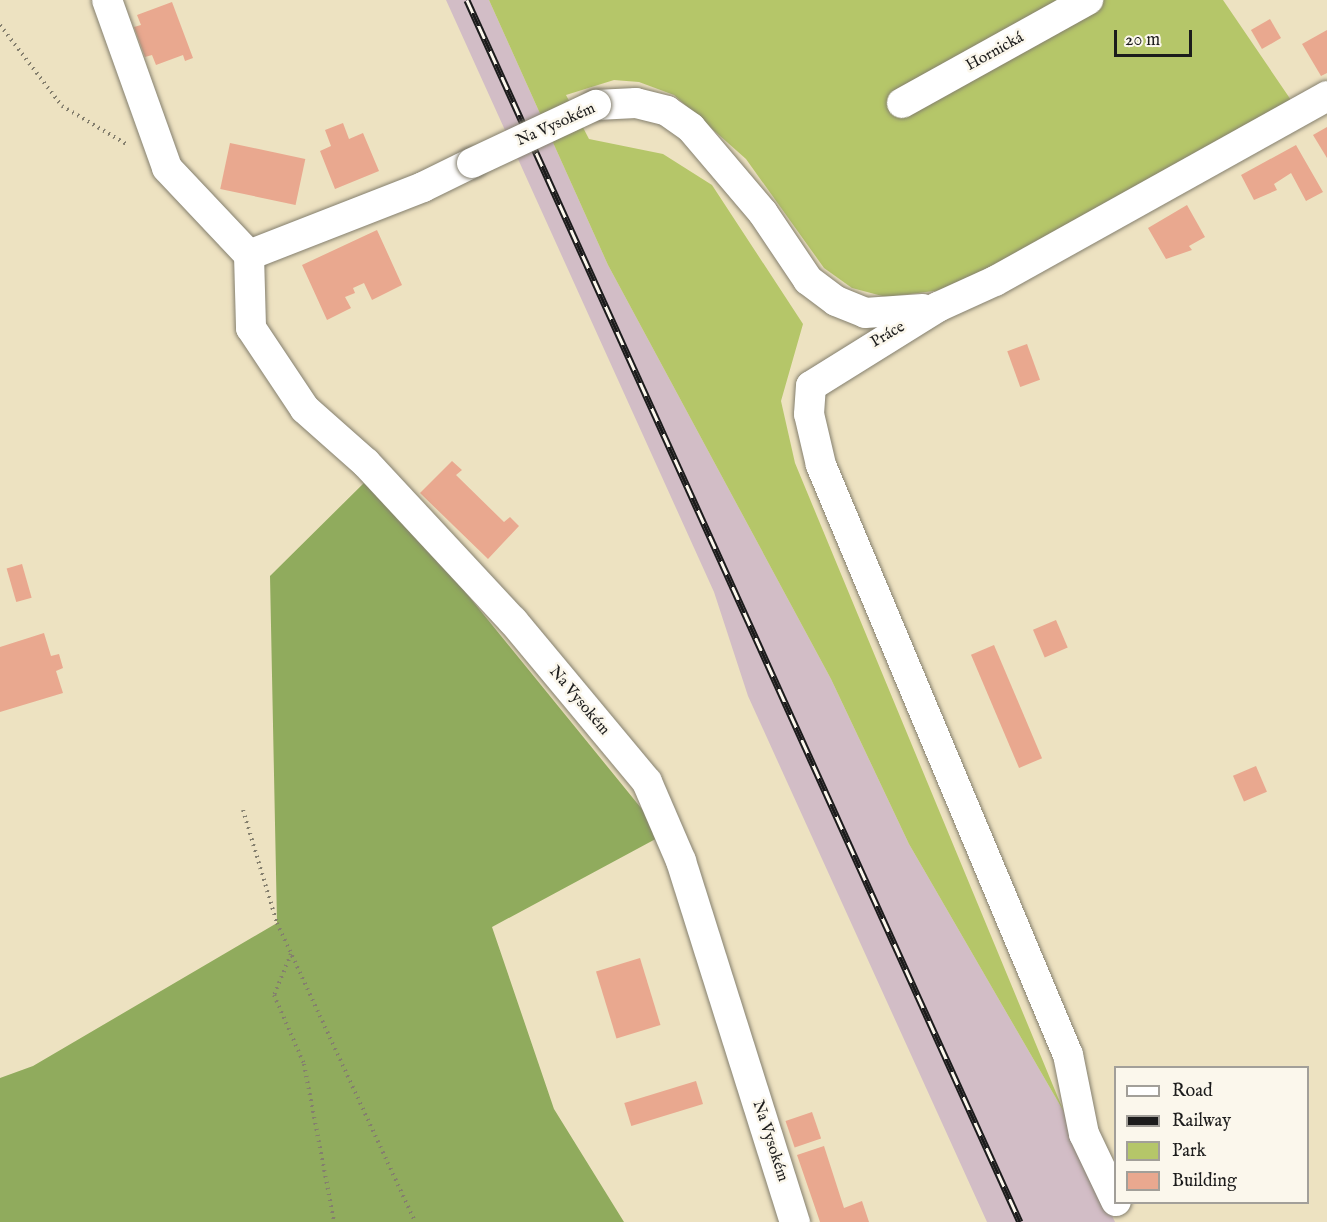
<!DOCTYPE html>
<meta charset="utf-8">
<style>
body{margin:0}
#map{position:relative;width:1327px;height:1222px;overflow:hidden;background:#ede2c1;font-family:"IM FELL English",serif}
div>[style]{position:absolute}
.industrial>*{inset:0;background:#d2bdc6}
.green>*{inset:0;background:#b5c669}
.forest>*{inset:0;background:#90ab5d}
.building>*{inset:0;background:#e9a88f;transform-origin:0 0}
.path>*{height:4px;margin-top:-2px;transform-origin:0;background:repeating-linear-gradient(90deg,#847f6e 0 1.5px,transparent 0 6px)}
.roads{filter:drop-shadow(0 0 2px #847f6e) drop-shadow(0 0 2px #847f6e)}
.minor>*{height:30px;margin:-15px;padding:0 15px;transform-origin:15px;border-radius:15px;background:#fff}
.rail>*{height:7px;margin-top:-3.5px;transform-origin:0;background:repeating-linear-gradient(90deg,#fbf7ec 0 14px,#1c1c1c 0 28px);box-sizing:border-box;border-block:2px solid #1c1c1c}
.bridges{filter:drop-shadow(0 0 2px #847f6e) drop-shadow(0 0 2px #847f6e)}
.minor-bridge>*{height:30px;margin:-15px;padding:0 15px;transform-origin:15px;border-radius:15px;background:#fff}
span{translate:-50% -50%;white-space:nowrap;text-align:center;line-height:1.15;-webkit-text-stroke:5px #fbf7ec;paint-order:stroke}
.street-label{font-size:16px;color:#1c1c1c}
.legend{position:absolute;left:1114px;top:1066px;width:195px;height:138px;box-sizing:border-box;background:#fbf7ec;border:2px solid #a29f99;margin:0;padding:8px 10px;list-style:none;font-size:18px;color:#1c1c1c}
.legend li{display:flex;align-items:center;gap:12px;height:30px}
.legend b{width:30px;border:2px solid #a29f99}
.scale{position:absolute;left:1114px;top:30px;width:78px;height:27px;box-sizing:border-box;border:3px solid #1c1c1c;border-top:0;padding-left:8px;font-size:18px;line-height:21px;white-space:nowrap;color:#1c1c1c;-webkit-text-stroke:4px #fbf7ec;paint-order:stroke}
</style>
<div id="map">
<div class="industrial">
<i style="clip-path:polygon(446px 0,489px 0,608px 265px,831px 679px,909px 844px,1064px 1112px,1115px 1222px,987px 1222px,748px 696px,714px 592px)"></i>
</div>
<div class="green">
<i style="clip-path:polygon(489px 0,1223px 0,1293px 103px,958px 288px,886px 297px,852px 288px,824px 268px,746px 159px,674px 95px,639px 82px,614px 80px,566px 95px,589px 139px,663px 154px,712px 185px,803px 324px,781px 401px,795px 463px,1064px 1112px,909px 844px,831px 679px,608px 265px)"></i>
</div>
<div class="forest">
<i style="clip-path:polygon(371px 476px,663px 835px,492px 927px,554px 1109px,624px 1222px,0 1222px,0 1078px,33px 1066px,277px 923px,270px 576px)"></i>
</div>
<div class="building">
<i style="clip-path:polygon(172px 2px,193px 58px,185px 61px,183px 55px,156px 65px,152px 55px,145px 57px,134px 27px,141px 25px,137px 15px)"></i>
<i style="left:1270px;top:19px;width:22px;height:22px;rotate:60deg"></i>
<i style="clip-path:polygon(1327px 30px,1327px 73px,1321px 76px,1302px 44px)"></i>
<i style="clip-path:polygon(343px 123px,349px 139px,363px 133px,379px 171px,335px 189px,320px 151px,331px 146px,325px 130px)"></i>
<i style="clip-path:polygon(1327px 127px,1327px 158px,1313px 135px)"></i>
<i style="left:230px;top:143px;width:77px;height:47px;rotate:12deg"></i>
<i style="clip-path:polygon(1296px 145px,1323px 192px,1306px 201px,1291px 173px,1274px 184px,1277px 190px,1254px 200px,1241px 175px)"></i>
<i style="clip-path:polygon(1187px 205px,1205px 237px,1189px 246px,1192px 250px,1166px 259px,1148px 228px)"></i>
<i style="clip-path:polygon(377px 230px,402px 285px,372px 300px,364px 283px,353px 288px,355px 293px,345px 297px,351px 308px,327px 320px,302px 265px)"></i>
<i style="left:1027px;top:344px;width:38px;height:21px;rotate:70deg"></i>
<i style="clip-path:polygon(452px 461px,462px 470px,456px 475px,504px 522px,510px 517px,519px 526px,488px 559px,420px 493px)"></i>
<i style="left:22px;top:564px;width:35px;height:16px;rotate:74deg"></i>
<i style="left:1056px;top:620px;width:30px;height:25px;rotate:67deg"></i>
<i style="clip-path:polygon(44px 633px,51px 656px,59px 654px,63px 668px,56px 671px,63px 693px,0 712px,0 647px)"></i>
<i style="left:994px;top:645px;width:123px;height:25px;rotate:67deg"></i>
<i style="left:1256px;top:766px;width:28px;height:25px;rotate:67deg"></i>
<i style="left:640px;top:958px;width:70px;height:46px;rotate:73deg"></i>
<i style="left:696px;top:1081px;width:24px;height:75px;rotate:73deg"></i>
<i style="left:812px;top:1112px;width:28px;height:28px;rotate:71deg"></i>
<i style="clip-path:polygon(824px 1146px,844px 1208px,862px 1201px,869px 1222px,820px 1222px,797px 1155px)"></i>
</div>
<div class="path">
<i style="left:0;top:25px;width:102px;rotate:52.6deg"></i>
<i style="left:62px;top:106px;width:77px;rotate:30.6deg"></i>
<i style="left:243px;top:810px;width:118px;rotate:73.3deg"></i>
<i style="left:277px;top:923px;width:329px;rotate:65.2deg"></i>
<i style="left:291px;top:954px;width:44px;rotate:112.5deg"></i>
<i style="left:274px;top:995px;width:75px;rotate:66.5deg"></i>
<i style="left:304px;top:1064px;width:161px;rotate:79.2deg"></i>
</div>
<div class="roads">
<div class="minor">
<i style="left:107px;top:0;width:178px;rotate:70.3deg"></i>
<i style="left:167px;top:168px;width:120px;rotate:46.7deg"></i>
<i style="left:249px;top:255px;width:73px;rotate:88.4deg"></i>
<i style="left:251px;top:328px;width:97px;rotate:56.3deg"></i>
<i style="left:305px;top:409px;width:81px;rotate:41.5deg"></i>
<i style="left:366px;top:463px;width:216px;rotate:47.1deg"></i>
<i style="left:513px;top:621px;width:209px;rotate:50.2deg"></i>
<i style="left:647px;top:782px;width:86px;rotate:66.7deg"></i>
<i style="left:681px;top:861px;width:379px;rotate:72.5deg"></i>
<i style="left:902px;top:103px;width:213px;rotate:-29deg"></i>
<i style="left:596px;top:105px;width:40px;rotate:-2.9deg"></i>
<i style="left:636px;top:103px;width:32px;rotate:14deg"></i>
<i style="left:667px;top:111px;width:29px;rotate:35deg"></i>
<i style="left:691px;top:128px;width:111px;rotate:49.7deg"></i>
<i style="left:763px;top:213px;width:81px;rotate:56.1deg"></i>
<i style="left:808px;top:280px;width:35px;rotate:37deg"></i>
<i style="left:836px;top:301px;width:31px;rotate:22deg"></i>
<i style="left:865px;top:313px;width:58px;rotate:-3.9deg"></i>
<i style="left:249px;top:255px;width:187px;rotate:-21.3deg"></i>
<i style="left:423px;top:187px;width:55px;rotate:-26.1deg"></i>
<i style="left:1116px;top:1201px;width:74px;rotate:-115.5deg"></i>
<i style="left:1084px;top:1134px;width:81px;rotate:-101.4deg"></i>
<i style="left:1068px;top:1055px;width:640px;rotate:-112.72deg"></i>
<i style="left:821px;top:465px;width:52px;rotate:-103.2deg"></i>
<i style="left:809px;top:414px;width:28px;rotate:-86deg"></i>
<i style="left:811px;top:386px;width:150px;rotate:-31.9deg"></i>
<i style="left:938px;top:307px;width:63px;rotate:-24.5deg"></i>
<i style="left:995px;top:281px;width:380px;rotate:-29.1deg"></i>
</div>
</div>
<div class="rail">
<i style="left:467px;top:0;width:1341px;rotate:65.65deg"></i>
</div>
<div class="bridges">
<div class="minor-bridge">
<i style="left:472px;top:163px;width:137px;rotate:-25.1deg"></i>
</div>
</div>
<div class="street-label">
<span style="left:995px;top:52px;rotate:-29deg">Hornická</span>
<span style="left:556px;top:125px;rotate:-24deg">Na Vysokém</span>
<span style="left:888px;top:335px;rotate:-30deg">Práce</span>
<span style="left:579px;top:701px;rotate:50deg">Na Vysokém</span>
<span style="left:770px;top:1141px;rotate:72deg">Na Vysokém</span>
</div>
<ul class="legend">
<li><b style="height:8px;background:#fff"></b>Road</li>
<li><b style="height:8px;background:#1c1c1c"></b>Railway</li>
<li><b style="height:16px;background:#b5c669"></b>Park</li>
<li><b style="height:16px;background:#e9a88f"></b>Building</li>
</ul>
<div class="scale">20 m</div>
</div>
